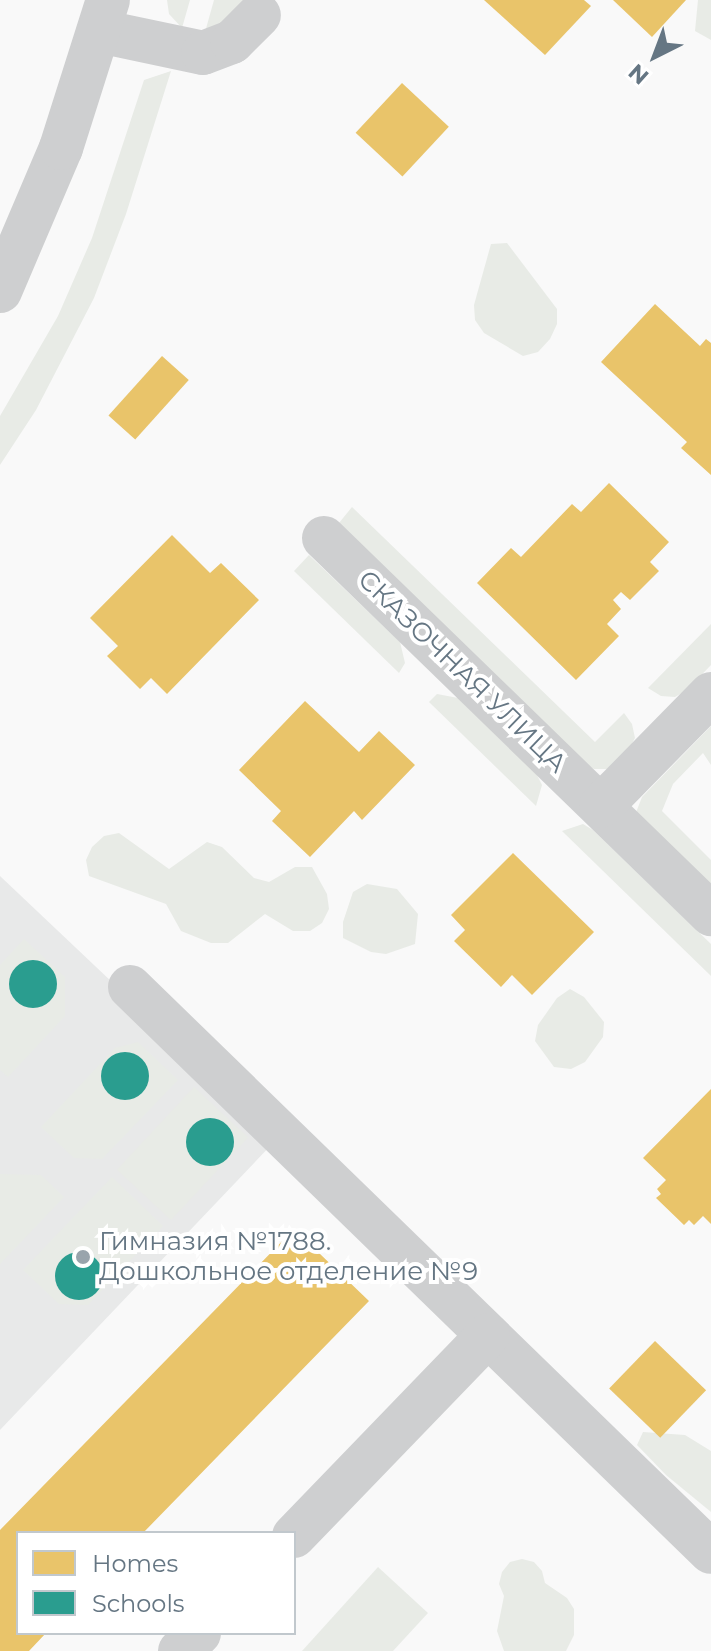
<!DOCTYPE html>
<meta charset="utf-8">
<style>
body{margin:0}
#map{position:relative;width:711px;height:1651px;overflow:hidden;background:#f9f9f9;font-family:Montserrat,sans-serif}
div>[style]{position:absolute}
.built>*{inset:0;background:#e8e9e9}
.green>*{inset:0;background:#e8ebe6;transform-origin:0 0}
.homes>*{inset:0;background:#e9c46a;transform-origin:0 0}
.schools>*{inset:0;background:#2a9d8f}
.round{border-radius:50%}
.minor>*{height:44px;margin:-22px;padding:0 22px;transform-origin:22px;border-radius:22px;background:#cecfd0}
.dots>*{width:22px;height:22px;translate:-50% -50%;box-sizing:border-box;border:4px solid #fff;border-radius:50%}
span{translate:-50% -50%;white-space:nowrap;text-align:center;line-height:1.15;-webkit-text-stroke:8px #fff;paint-order:stroke}
.street-label{font-size:26px;color:#657683}
.poi-label{font-size:26px;color:#657683}
.left{translate:0 -50%;text-align:left}
.legend{position:absolute;left:16px;top:1531px;width:280px;height:104px;box-sizing:border-box;background:#fff;border:2px solid #c1c8cd;margin:0;padding:10px 14px;list-style:none;font-size:24px;color:#657683}
.legend li{display:flex;align-items:center;gap:16px;height:40px}
.legend b{width:40px;border:2px solid #c1c8cd}
.north{position:absolute;left:615px;top:16px;width:80px;height:80px;-webkit-text-stroke:6px #fff;paint-order:stroke;rotate:222deg;font-size:22px;font-weight:700;line-height:32px;text-align:center;color:#657683}
.north::after{content:'';display:block;margin:auto;width:28px;height:36px;background:#657683;clip-path:polygon(50% 0,100% 100%,50% 72%,0 100%)}
</style>
<div id="map">
<div class="built">
<i style="clip-path:polygon(0 876px,113px 983px,293px 1122px,0 1430px)"></i>
</div>
<div class="green">
<i style="clip-path:polygon(167px 0,190px 0,182px 28px,169px 14px)"></i>
<i style="clip-path:polygon(214px 0,250px 0,240px 13px,205px 32px)"></i>
<i style="clip-path:polygon(698px 0,711px 0,711px 40px,695px 31px)"></i>
<i style="clip-path:polygon(171px 71px,126px 214px,94px 298px,36px 410px,0 465px,0 416px,58px 316px,92px 238px,144px 80px)"></i>
<i style="clip-path:polygon(507px 243px,557px 309px,557px 324px,550px 339px,538px 352px,523px 356px,484px 333px,475px 320px,474px 305px,491px 244px)"></i>
<i style="clip-path:polygon(352px 507px,595px 742px,624px 713px,632px 724px,635px 738px,628px 751px,607px 769px,594px 769px,582px 762px,339px 523px)"></i>
<i style="clip-path:polygon(309px 555px,400px 642px,405px 663px,399px 673px,294px 571px)"></i>
<i style="clip-path:polygon(711px 624px,711px 665px,687px 690px,675px 697px,661px 696px,648px 688px)"></i>
<i style="clip-path:polygon(437px 694px,458px 698px,537px 775px,542px 785px,536px 806px,429px 702px)"></i>
<i style="clip-path:polygon(711px 726px,711px 765px,703px 753px,673px 784px,662px 811px,711px 860px,711px 891px,635px 815px,642px 797px)"></i>
<i style="clip-path:polygon(583px 824px,593px 830px,711px 944px,711px 976px,562px 831px)"></i>
<i style="clip-path:polygon(119px 833px,169px 869px,207px 842px,222px 847px,254px 878px,269px 882px,295px 867px,312px 867px,327px 894px,329px 909px,322px 923px,310px 931px,293px 931px,265px 914px,228px 943px,211px 943px,181px 931px,166px 904px,89px 876px,86px 860px,92px 847px,104px 836px)"></i>
<i style="clip-path:polygon(367px 884px,397px 889px,418px 914px,415px 944px,386px 954px,371px 952px,343px 938px,343px 922px,353px 892px)"></i>
<i style="clip-path:polygon(24px 939px,65px 977px,65px 1016px,8px 1077px,0 1070px,0 965px)"></i>
<i style="clip-path:polygon(570px 989px,584px 997px,604px 1022px,603px 1037px,585px 1062px,571px 1069px,554px 1067px,535px 1041px,538px 1025px,557px 998px)"></i>
<i style="clip-path:polygon(138px 1042px,178px 1080px,102px 1159px,74px 1158px,41px 1127px,115px 1048px)"></i>
<i style="left:194px;top:1087px;width:74px;height:113px;rotate:43deg"></i>
<i style="clip-path:polygon(0 1174px,41px 1175px,64px 1197px,0 1264px)"></i>
<i style="clip-path:polygon(112px 1177px,163px 1226px,88px 1305px,59px 1304px,23px 1270px)"></i>
<i style="clip-path:polygon(643px 1432px,685px 1435px,711px 1451px,711px 1512px,666px 1475px,637px 1445px)"></i>
<i style="clip-path:polygon(522px 1559px,534px 1562px,542px 1571px,545px 1583px,567px 1598px,574px 1609px,574px 1635px,566px 1651px,504px 1651px,497px 1631px,504px 1596px,499px 1584px,502px 1572px,510px 1562px)"></i>
<i style="clip-path:polygon(378px 1567px,428px 1613px,393px 1651px,302px 1651px)"></i>
</div>
<div class="homes">
<i style="clip-path:polygon(484px 0,584px 0,591px 6px,545px 55px)"></i>
<i style="clip-path:polygon(613px 0,686px 0,652px 37px)"></i>
<i style="left:402px;top:83px;width:64px;height:68px;rotate:43deg"></i>
<i style="clip-path:polygon(655px 304px,700px 346px,706px 339px,711px 343px,711px 475px,681px 448px,687px 442px,601px 362px)"></i>
<i style="left:162px;top:356px;width:36px;height:80px;rotate:42deg"></i>
<i style="clip-path:polygon(609px 483px,669px 542px,650px 562px,659px 571px,630px 600px,621px 592px,613px 600px,621px 609px,607px 624px,619px 636px,576px 680px,477px 583px,511px 548px,521px 557px,572px 504px,581px 512px)"></i>
<i style="clip-path:polygon(172px 535px,210px 573px,221px 563px,259px 600px,167px 694px,151px 678px,140px 689px,107px 656px,118px 646px,90px 618px)"></i>
<i style="clip-path:polygon(305px 701px,359px 752px,379px 731px,415px 765px,362px 820px,354px 811px,310px 857px,272px 821px,281px 811px,239px 770px)"></i>
<i style="clip-path:polygon(513px 853px,594px 932px,532px 995px,512px 975px,501px 987px,454px 941px,465px 930px,451px 915px)"></i>
<i style="clip-path:polygon(711px 1089px,711px 1224px,703px 1216px,694px 1225px,689px 1220px,684px 1225px,656px 1198px,661px 1194px,657px 1189px,666px 1180px,643px 1158px)"></i>
<i style="clip-path:polygon(294px 1229px,369px 1301px,143px 1533px,18px 1533px,18px 1633px,46px 1633px,29px 1651px,0 1651px,0 1530px)"></i>
<i style="left:655px;top:1341px;width:71px;height:66px;rotate:44deg"></i>
</div>
<div class="schools">
<i class="round" style="left:9px;top:960px;width:48px;height:48px"></i>
<i class="round" style="left:101px;top:1052px;width:48px;height:48px"></i>
<i class="round" style="left:186px;top:1118px;width:48px;height:48px"></i>
<i class="round" style="left:55px;top:1252px;width:48px;height:48px"></i>
</div>
<div class="minor">
<i style="left:99px;top:31px;width:106px;rotate:11.9deg"></i>
<i style="left:203px;top:53px;width:31px;rotate:-21deg"></i>
<i style="left:232px;top:42px;width:38px;rotate:-45deg"></i>
<i style="left:0;top:291px;width:155px;rotate:-66.9deg"></i>
<i style="left:61px;top:148px;width:155px;rotate:-72.4deg"></i>
<i style="left:324px;top:538px;width:540px;rotate:44.17deg"></i>
<i style="left:601px;top:806px;width:157px;rotate:-45.5deg"></i>
<i style="left:130px;top:987px;width:810px;rotate:44.2deg"></i>
<i style="left:294px;top:1536px;width:279px;rotate:-46deg"></i>
<i style="left:180px;top:1651px;width:26px;rotate:-43deg"></i>
</div>
<div class="dots">
<i style="left:83px;top:1257px;background:#99a4ac"></i>
</div>
<div class="street-label">
<span style="left:462px;top:672px;rotate:44deg">СКАЗОЧНАЯ УЛИЦА</span>
</div>
<div class="poi-label">
<span class="left" style="left:99px;top:1257px">Гимназия №1788.<br>Дошкольное отделение №9</span>
</div>
<ul class="legend">
<li><b style="height:22px;background:#e9c46a"></b>Homes</li>
<li><b style="height:22px;background:#2a9d8f"></b>Schools</li>
</ul>
<div class="north">N</div>
</div>
